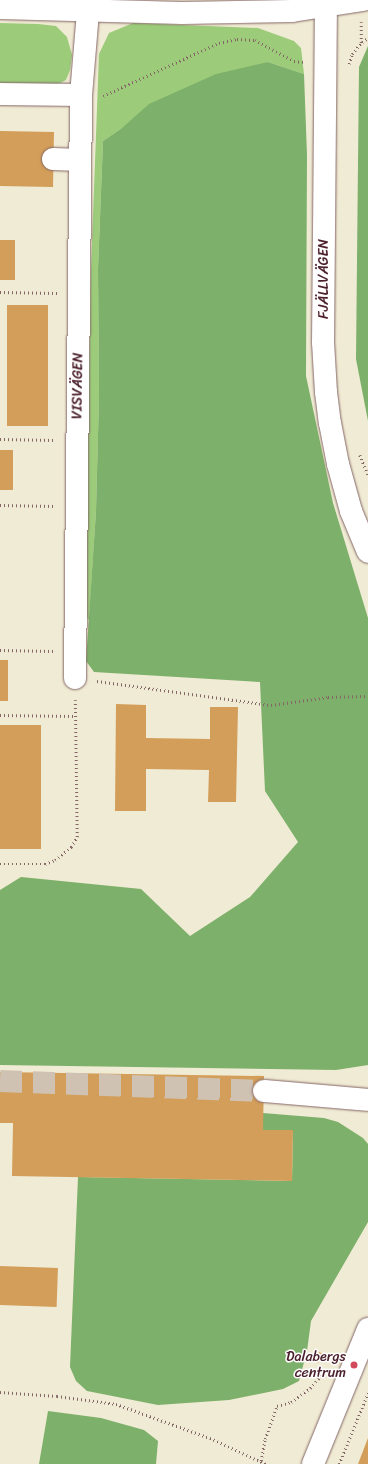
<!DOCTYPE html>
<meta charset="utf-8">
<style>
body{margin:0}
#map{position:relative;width:368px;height:1464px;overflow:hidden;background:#f0ebd4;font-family:Sriracha,sans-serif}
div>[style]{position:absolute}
.green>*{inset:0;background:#9ccc7a}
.forest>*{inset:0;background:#7db06a}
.building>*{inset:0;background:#d39e59;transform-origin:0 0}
.minor-tunnel>*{height:22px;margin-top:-11px;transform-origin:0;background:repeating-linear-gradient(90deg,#cfc2b2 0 22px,transparent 0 33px)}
.path>*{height:2.5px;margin-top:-1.25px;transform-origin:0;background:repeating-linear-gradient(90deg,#846666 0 1px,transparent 0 4px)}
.roads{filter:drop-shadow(0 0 1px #846666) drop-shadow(0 0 1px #846666)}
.minor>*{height:22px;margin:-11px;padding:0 11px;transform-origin:11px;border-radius:11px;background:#fff}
.dots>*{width:11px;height:11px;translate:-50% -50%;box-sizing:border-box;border:2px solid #fff;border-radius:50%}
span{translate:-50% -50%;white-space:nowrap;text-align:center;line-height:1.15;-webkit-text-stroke:3px #fff;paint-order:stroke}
.street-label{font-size:14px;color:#4a1f2b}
.poi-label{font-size:14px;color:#4a1f2b}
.right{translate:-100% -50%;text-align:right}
</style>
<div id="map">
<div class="green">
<i style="clip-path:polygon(0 23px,38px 24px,56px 26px,67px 37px,72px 55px,70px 70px,66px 80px,52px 87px,0 86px)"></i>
<i style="clip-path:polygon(133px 23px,258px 28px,294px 41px,301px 48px,304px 74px,268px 62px,122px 128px,103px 141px,98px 269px,99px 397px,96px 511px,89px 620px,85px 615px,91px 270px,99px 54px,109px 33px)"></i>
</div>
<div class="forest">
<i style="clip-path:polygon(368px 46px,368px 421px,356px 359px,359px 67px)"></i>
<i style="clip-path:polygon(268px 62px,304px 74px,307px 155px,306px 376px,333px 503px,368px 618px,368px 1065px,336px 1070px,0 1065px,0 890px,21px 877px,141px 889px,190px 936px,250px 897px,298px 842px,265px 791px,260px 682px,94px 672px,86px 661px,96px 511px,99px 397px,98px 269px,103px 141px,122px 128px,149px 104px,216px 74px)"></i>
<i style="clip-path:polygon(263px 1113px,324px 1118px,338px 1122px,363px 1138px,368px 1144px,368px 1222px,311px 1321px,307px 1351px,299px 1381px,283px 1389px,229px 1400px,158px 1405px,87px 1391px,76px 1381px,70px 1367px,78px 1177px,292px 1181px,293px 1131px,263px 1130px)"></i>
<i style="clip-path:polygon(48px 1411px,101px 1418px,144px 1430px,158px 1441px,156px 1464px,39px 1464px)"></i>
</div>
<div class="building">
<i style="left:0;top:131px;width:54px;height:55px;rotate:1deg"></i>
<i style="left:0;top:240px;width:15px;height:40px"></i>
<i style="left:7px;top:305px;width:41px;height:121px"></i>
<i style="left:0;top:450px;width:13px;height:40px"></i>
<i style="left:0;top:660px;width:8px;height:41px"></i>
<i style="clip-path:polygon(116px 704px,146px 705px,146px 738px,210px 739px,210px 707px,238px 707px,236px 802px,208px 802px,209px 770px,146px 769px,146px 811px,115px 811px)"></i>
<i style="left:0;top:725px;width:41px;height:124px"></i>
<i style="clip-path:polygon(0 1072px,264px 1076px,263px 1130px,293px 1130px,292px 1181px,12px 1176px,13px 1123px,0 1123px)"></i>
<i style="left:0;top:1266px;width:58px;height:39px;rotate:2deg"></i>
<i style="left:319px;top:1352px;width:4px;height:10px;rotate:27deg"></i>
<i style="clip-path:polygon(368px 1438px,368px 1464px,358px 1464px)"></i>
</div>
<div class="minor-tunnel">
<i style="left:0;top:1081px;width:264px;rotate:2.2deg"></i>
</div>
<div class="path">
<i style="left:362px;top:42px;width:7px;rotate:-34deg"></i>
<i style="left:349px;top:64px;width:10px;rotate:-73deg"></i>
<i style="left:352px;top:54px;width:14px;rotate:-51deg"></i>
<i style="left:361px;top:43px;width:21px;rotate:-90deg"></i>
<i style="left:103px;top:96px;width:128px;rotate:-24.6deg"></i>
<i style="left:219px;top:43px;width:18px;rotate:-13deg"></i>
<i style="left:237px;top:39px;width:18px;rotate:3deg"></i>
<i style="left:255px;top:40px;width:44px;rotate:28.3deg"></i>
<i style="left:294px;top:61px;width:9px;rotate:6deg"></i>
<i style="left:0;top:292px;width:57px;rotate:1deg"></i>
<i style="left:0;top:439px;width:55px;rotate:1deg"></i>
<i style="left:360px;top:455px;width:22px;rotate:68deg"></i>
<i style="left:0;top:505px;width:55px;rotate:1deg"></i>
<i style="left:0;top:650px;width:53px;rotate:1.1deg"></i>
<i style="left:97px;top:681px;width:176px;rotate:7.9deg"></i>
<i style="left:271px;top:705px;width:58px;rotate:-8deg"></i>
<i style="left:328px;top:697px;width:40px;rotate:-1.4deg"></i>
<i style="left:0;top:715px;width:75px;rotate:0.8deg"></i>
<i style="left:0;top:864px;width:45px"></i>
<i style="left:45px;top:864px;width:11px;rotate:-22deg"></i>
<i style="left:55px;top:860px;width:21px;rotate:-39deg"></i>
<i style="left:71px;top:847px;width:12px;rotate:-59deg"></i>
<i style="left:77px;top:837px;width:137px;rotate:-90.8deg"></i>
<i style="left:0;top:1392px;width:57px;rotate:4deg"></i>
<i style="left:57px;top:1396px;width:60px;rotate:7.7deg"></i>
<i style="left:116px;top:1404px;width:100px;rotate:19.9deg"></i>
<i style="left:210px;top:1438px;width:62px;rotate:24.9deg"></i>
<i style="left:261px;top:1461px;width:22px;rotate:-80deg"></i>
<i style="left:265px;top:1439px;width:35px;rotate:-70deg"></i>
<i style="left:277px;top:1406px;width:15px;rotate:-16deg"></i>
<i style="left:291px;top:1402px;width:24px;rotate:-36deg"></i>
<i style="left:310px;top:1388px;width:24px;rotate:-48deg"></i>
<i style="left:339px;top:1464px;width:77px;rotate:-67.8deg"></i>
</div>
<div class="roads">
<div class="minor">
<i style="left:326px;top:0;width:342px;rotate:90.5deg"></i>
<i style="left:323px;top:342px;width:50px;rotate:86.6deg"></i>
<i style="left:326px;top:392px;width:31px;rotate:83deg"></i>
<i style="left:330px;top:423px;width:42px;rotate:79deg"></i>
<i style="left:338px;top:464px;width:49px;rotate:74.5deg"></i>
<i style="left:351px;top:511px;width:44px;rotate:67.5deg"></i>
<i style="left:0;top:8px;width:182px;rotate:1.6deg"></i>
<i style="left:182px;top:13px;width:110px;rotate:-1deg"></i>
<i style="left:292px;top:11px;width:72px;rotate:-8.8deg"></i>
<i style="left:0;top:94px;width:81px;rotate:0.7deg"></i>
<i style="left:81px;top:95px;width:95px;rotate:-85.2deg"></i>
<i style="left:53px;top:159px;width:27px;rotate:2deg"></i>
<i style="left:75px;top:678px;width:583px;rotate:-89.41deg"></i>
<i style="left:264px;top:1091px;width:104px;rotate:4.9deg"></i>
<i style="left:313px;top:1464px;width:146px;rotate:-67.8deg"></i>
</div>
</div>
<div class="dots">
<i style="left:354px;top:1365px;background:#d1495b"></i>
</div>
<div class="street-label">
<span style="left:324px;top:279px;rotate:-90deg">FJÄLLVÄGEN</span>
<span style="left:78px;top:386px;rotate:-89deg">VISVÄGEN</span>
</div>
<div class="poi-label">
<span class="right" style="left:346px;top:1365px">Dalabergs<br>centrum</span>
</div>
</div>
